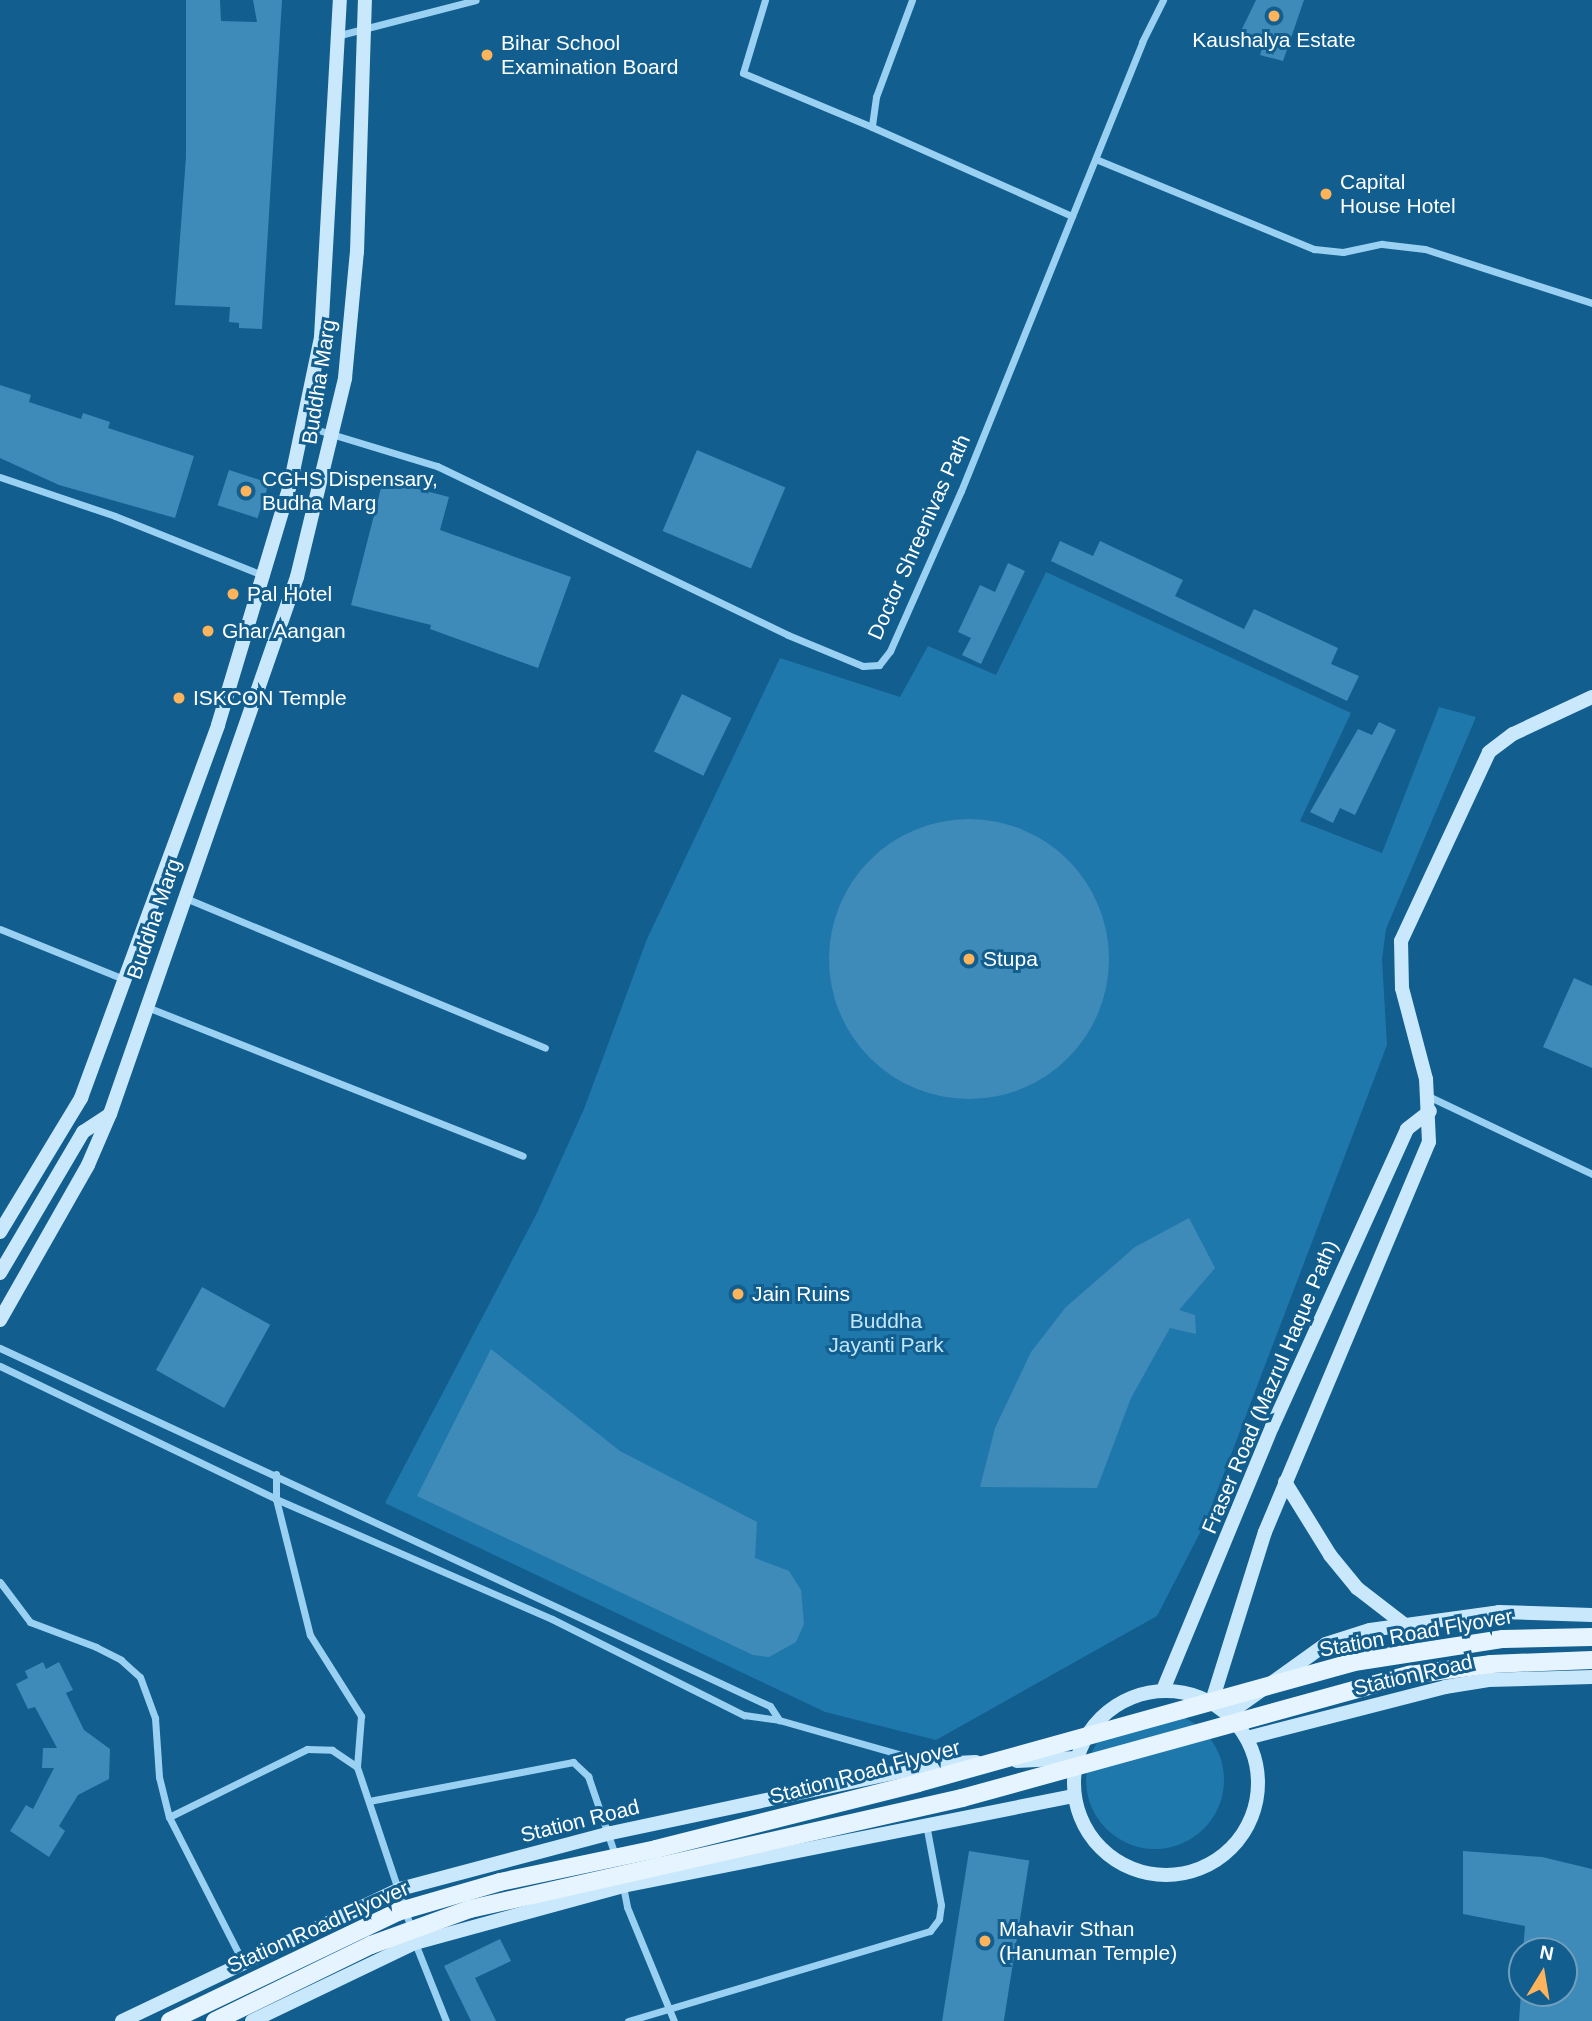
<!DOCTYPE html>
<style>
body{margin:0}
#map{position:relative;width:1592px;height:2021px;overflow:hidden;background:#115e8f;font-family:Arial,sans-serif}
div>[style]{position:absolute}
.green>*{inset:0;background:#1f78ac}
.round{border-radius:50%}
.building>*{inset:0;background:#3e8bb9;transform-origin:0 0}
.minor>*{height:7px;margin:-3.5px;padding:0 3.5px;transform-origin:3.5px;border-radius:3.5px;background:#9ad1f2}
.secondary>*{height:14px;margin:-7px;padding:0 7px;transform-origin:7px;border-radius:7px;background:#c9e8fc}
.secondary>.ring{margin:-7px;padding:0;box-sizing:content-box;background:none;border:14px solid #c9e8fc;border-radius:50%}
.primary-bridge>*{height:18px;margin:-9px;padding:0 9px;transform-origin:9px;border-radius:9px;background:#e5f4ff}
.dots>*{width:19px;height:19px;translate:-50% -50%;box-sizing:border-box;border:4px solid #115e8f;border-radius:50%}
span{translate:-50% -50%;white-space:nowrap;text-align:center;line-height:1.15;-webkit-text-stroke:6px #115e8f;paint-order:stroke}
.poi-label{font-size:21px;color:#fff}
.left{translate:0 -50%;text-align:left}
.street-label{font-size:21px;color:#fff}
.park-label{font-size:21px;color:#c1e7fd}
.north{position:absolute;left:1508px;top:1937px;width:70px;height:70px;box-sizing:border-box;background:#115e8f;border:2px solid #709ebc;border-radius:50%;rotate:11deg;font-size:19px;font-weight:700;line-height:28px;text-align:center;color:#fff}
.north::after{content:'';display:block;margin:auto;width:24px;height:32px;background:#ffb35b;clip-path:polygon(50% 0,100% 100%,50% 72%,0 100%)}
</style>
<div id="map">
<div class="green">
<i style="clip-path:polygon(1046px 572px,1351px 713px,1300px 821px,1382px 853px,1439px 707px,1476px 717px,1386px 929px,1382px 959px,1387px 1045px,1205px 1523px,1157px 1616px,936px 1740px,825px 1712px,385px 1503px,537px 1213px,584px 1109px,647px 939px,780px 658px,900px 697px,928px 646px,996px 675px)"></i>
<i class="round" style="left:1086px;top:1711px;width:138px;height:138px"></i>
</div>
<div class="building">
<i style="clip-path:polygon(186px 0,220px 0,221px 21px,257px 22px,253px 0,282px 0,262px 329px,239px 328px,239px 323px,229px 322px,230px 307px,175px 305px,186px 157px)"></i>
<i style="clip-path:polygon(1256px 0,1304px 0,1283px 61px,1260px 55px,1264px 42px,1241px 31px)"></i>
<i style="clip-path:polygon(0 385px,31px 395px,29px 402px,81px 419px,83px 413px,110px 422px,108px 428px,194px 456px,175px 518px,59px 485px,0 458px)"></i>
<i style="left:697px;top:450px;width:96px;height:88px;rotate:23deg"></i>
<i style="left:229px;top:470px;width:42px;height:37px;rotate:18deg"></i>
<i style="clip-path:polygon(383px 480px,449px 497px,440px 530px,571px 577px,538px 668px,430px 629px,431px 625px,351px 605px)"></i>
<i style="clip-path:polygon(1060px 541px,1093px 556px,1100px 541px,1183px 580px,1175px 596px,1244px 629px,1254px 609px,1338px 648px,1331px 664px,1359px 676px,1347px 701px,1051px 561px)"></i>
<i style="clip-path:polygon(1008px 563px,1025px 571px,981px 664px,962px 655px,971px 638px,958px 632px,980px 585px,995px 592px)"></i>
<i style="left:682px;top:694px;width:55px;height:64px;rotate:26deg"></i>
<i style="clip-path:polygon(1379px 722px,1396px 730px,1355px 815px,1340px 808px,1333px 823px,1310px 812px,1358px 729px,1372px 735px)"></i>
<i class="round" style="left:829px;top:819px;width:280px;height:280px"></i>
<i style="clip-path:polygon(1574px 978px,1592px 986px,1592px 1068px,1543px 1047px)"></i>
<i style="clip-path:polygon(1189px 1218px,1215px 1268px,1179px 1310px,1195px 1315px,1196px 1334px,1170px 1328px,1131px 1398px,1097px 1488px,980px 1487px,995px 1428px,1031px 1352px,1066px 1307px,1135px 1247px)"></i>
<i style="left:202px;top:1287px;width:78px;height:95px;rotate:29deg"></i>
<i style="clip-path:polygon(491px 1349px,620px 1451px,757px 1522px,755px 1558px,789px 1571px,801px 1590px,804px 1624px,796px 1642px,769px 1657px,753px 1655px,417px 1496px)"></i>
<i style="clip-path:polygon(43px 1662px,46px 1669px,59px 1662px,73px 1690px,66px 1693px,84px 1730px,110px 1749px,109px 1779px,78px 1795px,59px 1826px,65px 1831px,49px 1857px,10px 1831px,26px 1805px,33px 1809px,54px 1768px,42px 1768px,43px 1748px,57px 1748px,35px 1707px,28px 1709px,16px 1684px,28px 1678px,25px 1671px)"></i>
<i style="left:969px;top:1851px;width:61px;height:172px;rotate:9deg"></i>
<i style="clip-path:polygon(1463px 1851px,1542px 1857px,1592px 1869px,1592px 2021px,1519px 2021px,1521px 1993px,1564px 1993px,1564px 1951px,1523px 1951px,1525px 1926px,1463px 1914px)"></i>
<i style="clip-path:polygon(500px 1939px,511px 1961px,475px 1978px,496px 2021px,471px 2021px,444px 1966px)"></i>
</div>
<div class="minor">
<i style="left:765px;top:0;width:76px;rotate:106.8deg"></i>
<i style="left:743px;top:73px;width:140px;rotate:22.7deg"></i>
<i style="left:912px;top:0;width:103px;rotate:110.4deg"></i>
<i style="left:876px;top:97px;width:30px;rotate:98deg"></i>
<i style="left:872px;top:127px;width:219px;rotate:24deg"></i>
<i style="left:340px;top:35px;width:140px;rotate:-14.4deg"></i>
<i style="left:1098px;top:160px;width:234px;rotate:22.4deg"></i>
<i style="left:1314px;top:249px;width:29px;rotate:6deg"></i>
<i style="left:1343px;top:252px;width:40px;rotate:-12deg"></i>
<i style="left:1382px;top:244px;width:43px;rotate:6.6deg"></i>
<i style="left:1425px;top:249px;width:176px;rotate:17.9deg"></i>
<i style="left:305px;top:426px;width:138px;rotate:16.9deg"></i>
<i style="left:437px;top:466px;width:390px;rotate:25.7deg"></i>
<i style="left:788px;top:635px;width:81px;rotate:22.5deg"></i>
<i style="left:863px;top:666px;width:16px;rotate:-4deg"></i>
<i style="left:879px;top:665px;width:18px;rotate:-52deg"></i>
<i style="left:890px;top:651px;width:175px;rotate:-66.1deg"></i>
<i style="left:961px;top:491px;width:484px;rotate:-68deg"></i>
<i style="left:1142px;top:42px;width:47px;rotate:-63.4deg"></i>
<i style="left:0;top:477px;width:121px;rotate:18.7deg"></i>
<i style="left:115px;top:516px;width:162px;rotate:21.8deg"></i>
<i style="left:183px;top:897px;width:392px;rotate:22.6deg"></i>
<i style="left:0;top:929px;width:136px;rotate:22deg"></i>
<i style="left:147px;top:1007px;width:404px;rotate:21.6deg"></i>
<i style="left:1428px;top:1096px;width:182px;rotate:25.4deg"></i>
<i style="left:0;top:1348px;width:849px;rotate:24.94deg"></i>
<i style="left:770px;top:1706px;width:17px;rotate:57deg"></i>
<i style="left:0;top:1366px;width:306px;rotate:25.7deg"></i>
<i style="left:276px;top:1499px;width:301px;rotate:23.5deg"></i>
<i style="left:552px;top:1619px;width:215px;rotate:26.6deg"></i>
<i style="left:744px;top:1715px;width:35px;rotate:8deg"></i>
<i style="left:779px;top:1720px;width:153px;rotate:15.9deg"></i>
<i style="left:276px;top:1474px;width:25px;rotate:90deg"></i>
<i style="left:276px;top:1499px;width:140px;rotate:76deg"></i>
<i style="left:310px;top:1635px;width:96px;rotate:57.8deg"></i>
<i style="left:361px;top:1716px;width:51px;rotate:94.5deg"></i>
<i style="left:357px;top:1767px;width:170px;rotate:71.5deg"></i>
<i style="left:0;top:1582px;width:50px;rotate:53.1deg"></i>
<i style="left:30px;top:1622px;width:71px;rotate:20.7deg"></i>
<i style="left:96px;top:1647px;width:28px;rotate:27deg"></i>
<i style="left:121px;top:1660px;width:25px;rotate:42deg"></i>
<i style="left:140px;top:1677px;width:44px;rotate:69.9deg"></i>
<i style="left:155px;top:1718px;width:59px;rotate:86.1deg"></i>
<i style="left:159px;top:1777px;width:41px;rotate:76deg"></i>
<i style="left:169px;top:1817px;width:163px;rotate:63deg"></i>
<i style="left:369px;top:1801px;width:208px;rotate:-10.8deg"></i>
<i style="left:573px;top:1762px;width:21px;rotate:43deg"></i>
<i style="left:588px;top:1776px;width:87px;rotate:71.1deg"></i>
<i style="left:169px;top:1817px;width:154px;rotate:-26.2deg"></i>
<i style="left:307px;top:1749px;width:25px;rotate:2deg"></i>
<i style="left:332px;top:1750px;width:30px;rotate:34deg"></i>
<i style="left:623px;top:1886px;width:21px;rotate:79deg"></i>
<i style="left:627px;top:1907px;width:123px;rotate:67.6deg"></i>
<i style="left:415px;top:1943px;width:84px;rotate:68.3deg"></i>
<i style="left:628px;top:2021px;width:315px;rotate:-16.6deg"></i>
<i style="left:930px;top:1931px;width:15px;rotate:-53deg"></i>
<i style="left:939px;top:1919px;width:14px;rotate:-82deg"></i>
<i style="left:941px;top:1905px;width:82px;rotate:-100.5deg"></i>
</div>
<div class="secondary">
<i style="left:0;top:1232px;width:157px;rotate:-58.8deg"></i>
<i style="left:81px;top:1098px;width:397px;rotate:-69.8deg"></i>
<i style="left:218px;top:725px;width:255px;rotate:-73.3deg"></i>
<i style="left:291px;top:481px;width:147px;rotate:-78.2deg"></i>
<i style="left:321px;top:337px;width:338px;rotate:-86.8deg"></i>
<i style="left:0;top:1273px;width:164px;rotate:-59.5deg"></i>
<i style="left:83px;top:1132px;width:31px;rotate:-33deg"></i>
<i style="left:0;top:1320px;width:178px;rotate:-60.4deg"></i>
<i style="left:88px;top:1165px;width:56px;rotate:-66.7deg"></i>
<i style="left:110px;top:1114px;width:569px;rotate:-70.8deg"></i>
<i style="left:297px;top:577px;width:205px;rotate:-76.4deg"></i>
<i style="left:345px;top:378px;width:127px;rotate:-84.6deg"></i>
<i style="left:357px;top:252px;width:252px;rotate:-88.2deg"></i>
<i style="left:1285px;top:1482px;width:86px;rotate:58.3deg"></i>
<i style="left:1330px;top:1555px;width:43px;rotate:50.7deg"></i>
<i style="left:1357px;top:1588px;width:61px;rotate:37.6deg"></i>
<i style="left:1163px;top:1690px;width:285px;rotate:-67.5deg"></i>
<i style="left:1272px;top:1427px;width:327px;rotate:-65.6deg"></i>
<i style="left:1407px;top:1129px;width:29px;rotate:-38deg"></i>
<i class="ring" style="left:1074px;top:1691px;width:170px;height:170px"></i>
<i style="left:1212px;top:1701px;width:177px;rotate:-72.6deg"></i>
<i style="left:1265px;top:1532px;width:423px;rotate:-67.2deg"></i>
<i style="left:1429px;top:1142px;width:63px;rotate:-92.7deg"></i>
<i style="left:1426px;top:1079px;width:94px;rotate:-104.8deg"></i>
<i style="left:1402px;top:988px;width:47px;rotate:-91.2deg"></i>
<i style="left:1401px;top:941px;width:208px;rotate:-65deg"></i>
<i style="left:1489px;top:752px;width:30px;rotate:-37deg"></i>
<i style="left:1513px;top:734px;width:87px;rotate:-25.1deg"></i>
<i style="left:1228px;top:1714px;width:120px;rotate:-35.5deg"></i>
<i style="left:1326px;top:1644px;width:46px;rotate:-17.7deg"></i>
<i style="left:1370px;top:1630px;width:130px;rotate:-7.9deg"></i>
<i style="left:1499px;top:1612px;width:93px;rotate:1.8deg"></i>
<i style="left:1247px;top:1738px;width:204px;rotate:-14.4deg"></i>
<i style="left:1445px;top:1687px;width:44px;rotate:-9.2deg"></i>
<i style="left:1488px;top:1680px;width:104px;rotate:-1.7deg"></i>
<i style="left:1017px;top:1761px;width:59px;rotate:-2.9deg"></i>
<i style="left:122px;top:2021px;width:308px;rotate:-25.4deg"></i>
<i style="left:400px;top:1889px;width:218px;rotate:-14.9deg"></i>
<i style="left:611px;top:1833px;width:332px;rotate:-12deg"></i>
<i style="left:936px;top:1764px;width:40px;rotate:-2.9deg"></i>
<i style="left:252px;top:2021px;width:181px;rotate:-25.6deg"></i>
<i style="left:415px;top:1943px;width:216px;rotate:-15.3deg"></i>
<i style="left:623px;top:1886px;width:460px;rotate:-11.3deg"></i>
</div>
<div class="primary-bridge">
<i style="left:170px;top:2021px;width:252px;rotate:-25.6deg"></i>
<i style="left:397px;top:1912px;width:107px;rotate:-16.2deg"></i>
<i style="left:500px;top:1882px;width:159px;rotate:-11.9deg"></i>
<i style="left:656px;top:1849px;width:270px;rotate:-14.1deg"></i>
<i style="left:918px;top:1783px;width:452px;rotate:-15.5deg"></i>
<i style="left:1354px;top:1662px;width:151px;rotate:-8.8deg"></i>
<i style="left:1503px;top:1639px;width:89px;rotate:-1.3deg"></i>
<i style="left:215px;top:2021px;width:174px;rotate:-26deg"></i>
<i style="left:371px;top:1945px;width:105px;rotate:-20deg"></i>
<i style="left:470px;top:1909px;width:504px;rotate:-12.71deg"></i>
<i style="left:962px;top:1798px;width:465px;rotate:-15.4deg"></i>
<i style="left:1410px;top:1675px;width:82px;rotate:-7.7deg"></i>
<i style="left:1491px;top:1664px;width:101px;rotate:-2.3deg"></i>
</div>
<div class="dots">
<i style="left:1274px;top:16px;background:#ffb35b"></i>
<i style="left:487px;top:55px;background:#ffb35b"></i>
<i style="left:1326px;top:194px;background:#ffb35b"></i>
<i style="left:246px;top:491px;background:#ffb35b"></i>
<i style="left:233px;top:594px;background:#ffb35b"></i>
<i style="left:208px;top:631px;background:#ffb35b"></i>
<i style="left:179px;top:698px;background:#ffb35b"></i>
<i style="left:969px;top:959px;background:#ffb35b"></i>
<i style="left:738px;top:1294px;background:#ffb35b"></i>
<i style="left:985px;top:1941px;background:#ffb35b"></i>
</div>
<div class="poi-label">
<span style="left:1274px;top:40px">Kaushalya Estate</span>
<span class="left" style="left:501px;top:55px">Bihar School<br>Examination Board</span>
<span class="left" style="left:1340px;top:194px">Capital<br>House Hotel</span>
<span class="left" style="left:262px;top:491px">CGHS Dispensary,<br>Budha Marg</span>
<span class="left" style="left:247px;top:594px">Pal Hotel</span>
<span class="left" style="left:222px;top:631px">Ghar Aangan</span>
<span class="left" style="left:193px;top:698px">ISKCON Temple</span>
<span class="left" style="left:983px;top:959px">Stupa</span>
<span class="left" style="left:752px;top:1294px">Jain Ruins</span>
<span class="left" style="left:999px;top:1941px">Mahavir Sthan<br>(Hanuman Temple)</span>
</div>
<div class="street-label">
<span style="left:319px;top:382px;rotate:-81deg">Buddha Marg</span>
<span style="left:919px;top:537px;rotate:-66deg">Doctor Shreenivas Path</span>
<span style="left:154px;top:919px;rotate:-71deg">Buddha Marg</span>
<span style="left:1270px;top:1387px;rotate:-67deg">Fraser Road (Mazrul Haque Path)</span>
<span style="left:1416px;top:1633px;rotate:-10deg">Station Road Flyover</span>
<span style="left:1413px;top:1675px;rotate:-13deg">Station Road</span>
<span style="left:865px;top:1772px;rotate:-15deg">Station Road Flyover</span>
<span style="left:580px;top:1821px;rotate:-14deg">Station Road</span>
<span style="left:318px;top:1927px;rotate:-24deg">Station Road Flyover</span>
</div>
<div class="park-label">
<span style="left:886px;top:1333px">Buddha<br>Jayanti Park</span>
</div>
<div class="north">N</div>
</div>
